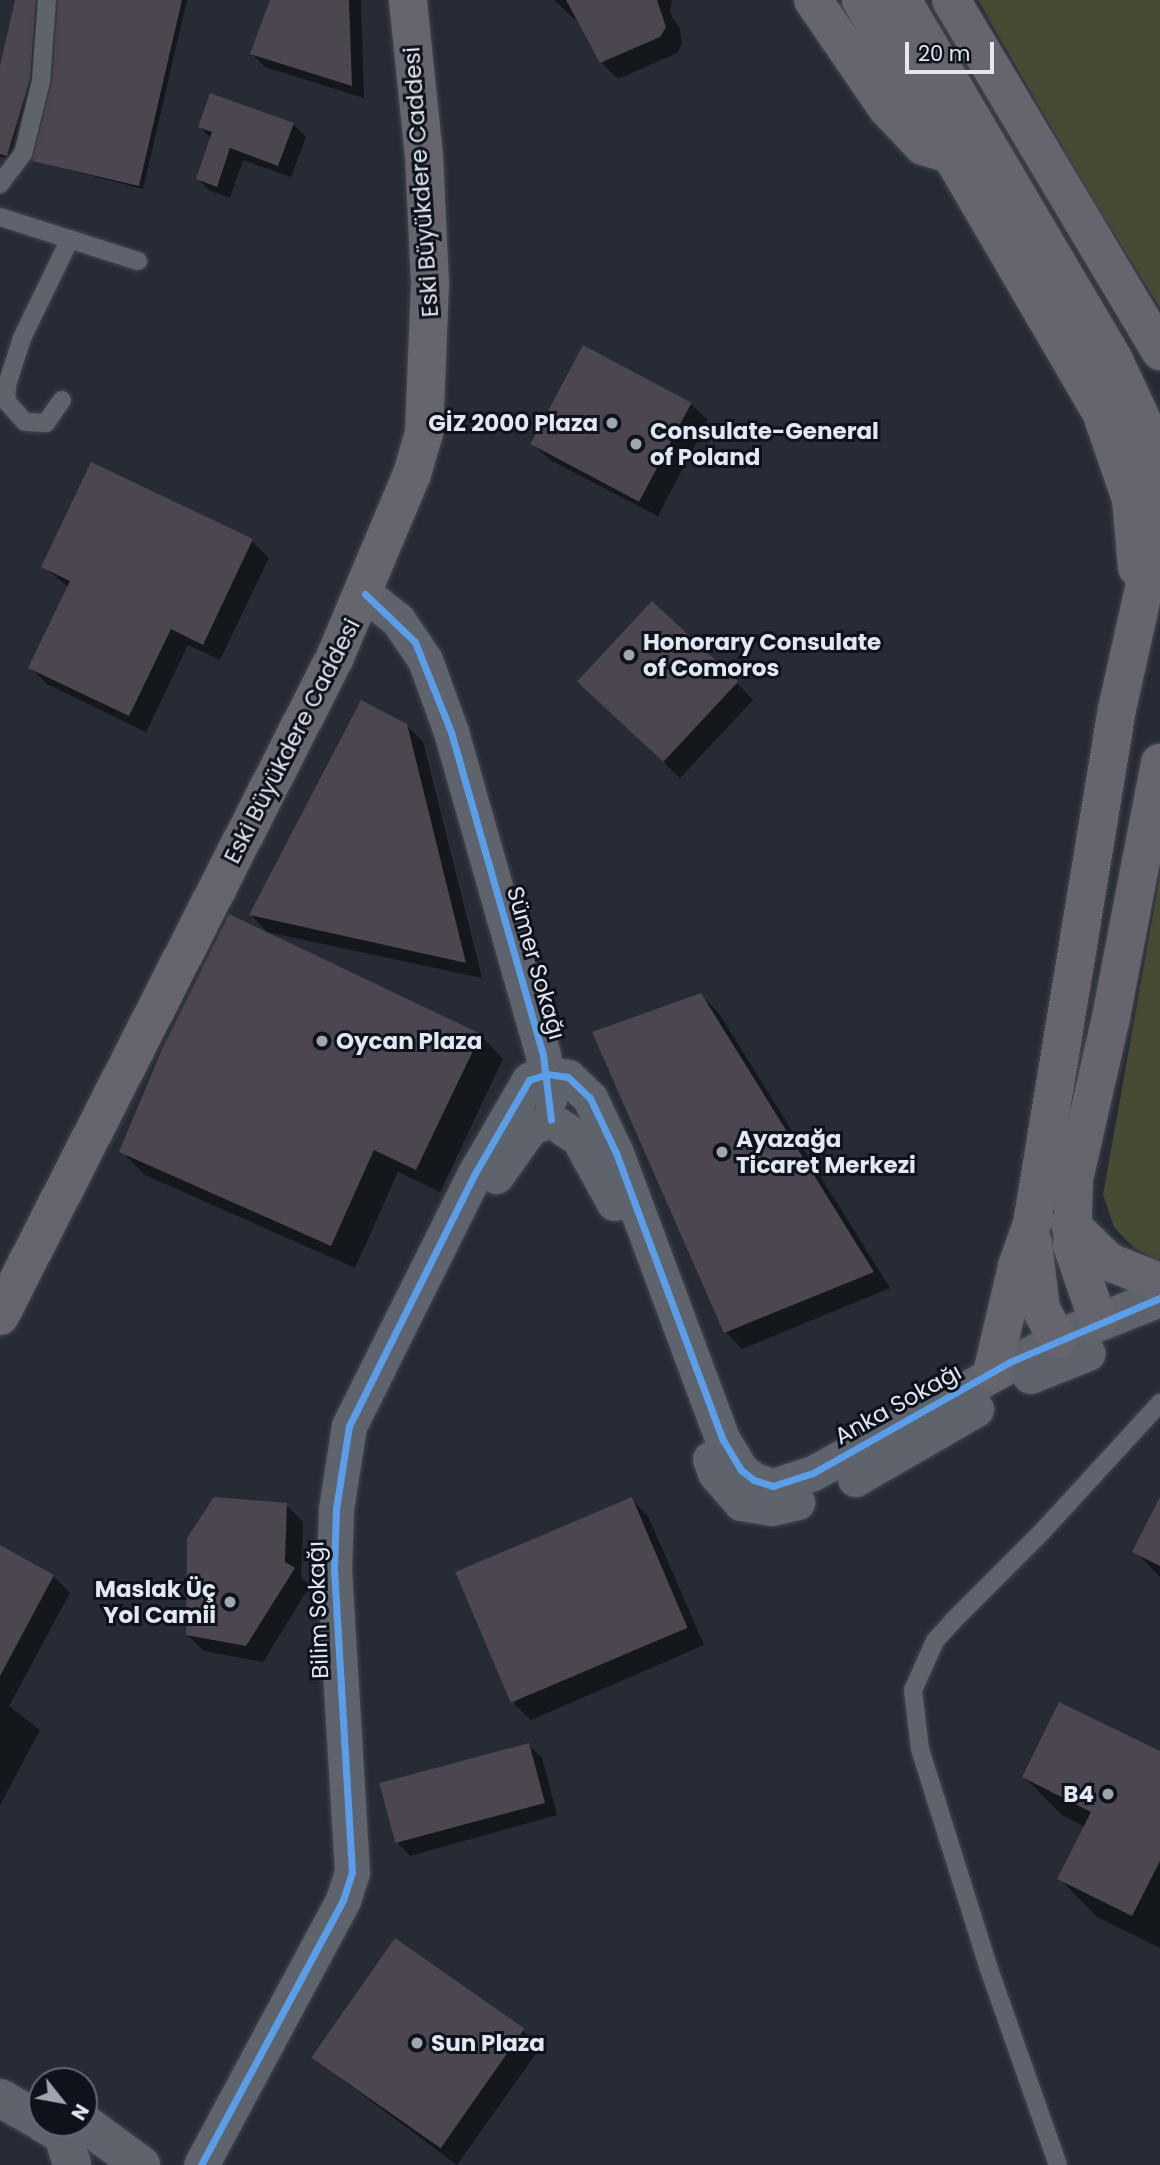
<!DOCTYPE html>
<meta charset="utf-8">
<style>
body{margin:0}
#map{position:relative;width:1160px;height:2165px;overflow:hidden;background:#262b35;font-family:Poppins,sans-serif}
div>[style]{position:absolute}
.green>*{inset:0;background:#474b34}
.shadow>*{inset:0;background:#0007}
.building>*{inset:0;background:#4b464f;transform-origin:0 0}
.roads{filter:drop-shadow(0 0 2px #43464f) drop-shadow(0 0 2px #43464f)}
.lane>*{height:18px;margin:-9px;padding:0 9px;transform-origin:9px;border-radius:9px;background:#5f636c}
.street>*{height:35px;margin:-17.5px;padding:0 17.5px;transform-origin:17.5px;border-radius:17.5px;background:#5f636c}
.secondary>*{height:38px;margin:-19px;padding:0 19px;transform-origin:19px;border-radius:19px;background:#5f636c}
.primary>*{height:38px;margin:-19px;padding:0 19px;transform-origin:19px;border-radius:19px;background:#66646c}
.cycleway>*{height:7px;margin:-3.5px;padding:0 3.5px;transform-origin:3.5px;border-radius:3.5px;background:#5a9eea}
.dots>*{width:19px;height:19px;translate:-50% -50%;box-sizing:border-box;border:4px solid #0e121a;border-radius:50%}
span{translate:-50% -50%;white-space:nowrap;text-align:center;line-height:1.15;-webkit-text-stroke:6px #0e121a;paint-order:stroke}
.street-label{font-size:23px;color:#e1e8f4}
.poi-label{font-size:23px;color:#e1e8f4;font-weight:700}
.right{translate:-100% -50%;text-align:right}
.left{translate:0 -50%;text-align:left}
.north{position:absolute;left:28px;top:2067px;width:70px;height:70px;box-sizing:border-box;background:#0e121a;border:2px solid #626871;border-radius:50%;rotate:121deg;font-size:19px;font-weight:700;line-height:28px;text-align:center;color:#e1e8f4}
.north::after{content:'';display:block;margin:auto;width:24px;height:32px;background:#a0a6b1;clip-path:polygon(50% 0,100% 100%,50% 72%,0 100%)}
.scale{position:absolute;left:905px;top:42px;width:89px;height:32px;box-sizing:border-box;border:4px solid #e1e8f4;border-top:0;padding-left:9px;font-size:21px;line-height:24px;white-space:nowrap;color:#e1e8f4;-webkit-text-stroke:5px #0e121a;paint-order:stroke}
</style>
<div id="map">
<div class="green">
<i style="clip-path:polygon(978px 0,1160px 0,1160px 308px,1090px 195px)"></i>
<i style="clip-path:polygon(1160px 875px,1160px 1260px,1157px 1260px,1134px 1248px,1114px 1227px,1103px 1195px)"></i>
</div>
<div class="shadow">
<i style="clip-path:polygon(17px 0,44px 0,34px 85px,12px 159px,0 157px,0 73px)"></i>
<i style="clip-path:polygon(60px 0,187px 0,143px 189px,34px 161px,54px 82px)"></i>
<i style="clip-path:polygon(272px 0,361px 0,364px 98px,265px 67px,252px 54px)"></i>
<i style="clip-path:polygon(554px 0,672px 0,670px 13px,680px 29px,682px 45px,677px 53px,618px 79px,601px 62px,582px 26px)"></i>
<i style="clip-path:polygon(293px 124px,306px 137px,291px 177px,243px 160px,230px 198px,210px 191px,198px 179px,212px 139px,200px 127px)"></i>
<i style="clip-path:polygon(583px 348px,691px 404px,708px 420px,658px 516px,550px 460px,533px 444px)"></i>
<i style="clip-path:polygon(91px 464px,252px 541px,269px 558px,220px 660px,188px 645px,146px 732px,47px 684px,30px 667px,68px 587px,43px 566px)"></i>
<i style="clip-path:polygon(737px 683px,753px 700px,680px 778px,596px 698px)"></i>
<i style="clip-path:polygon(406px 725px,423px 742px,482px 978px,267px 932px,251px 915px)"></i>
<i style="clip-path:polygon(701px 995px,718px 1012px,890px 1288px,742px 1349px,726px 1332px)"></i>
<i style="clip-path:polygon(480px 1035px,503px 1059px,440px 1192px,398px 1172px,355px 1268px,145px 1175px,122px 1152px)"></i>
<i style="clip-path:polygon(631px 1499px,648px 1516px,704px 1645px,531px 1720px,514px 1704px)"></i>
<i style="clip-path:polygon(1160px 1501px,1160px 1577px,1135px 1551px)"></i>
<i style="clip-path:polygon(286px 1505px,303px 1522px,301px 1577px,310px 1586px,263px 1662px,204px 1651px,187px 1635px)"></i>
<i style="clip-path:polygon(0 1547px,53px 1576px,70px 1593px,9px 1706px,40px 1730px,0 1805px)"></i>
<i style="clip-path:polygon(529px 1745px,542px 1758px,557px 1815px,410px 1856px,398px 1843px)"></i>
<i style="clip-path:polygon(1160px 1753px,1160px 1948px,1097px 1917px,1059px 1878px,1085px 1827px,1062px 1815px,1024px 1777px)"></i>
<i style="clip-path:polygon(523px 2031px,540px 2048px,457px 2165px,312px 2057px)"></i>
</div>
<div class="building">
<i style="clip-path:polygon(15px 0,36px 0,30px 79px,7px 156px,0 154px,0 66px)"></i>
<i style="clip-path:polygon(58px 0,182px 0,139px 186px,32px 161px,52px 82px)"></i>
<i style="clip-path:polygon(270px 0,349px 0,352px 86px,250px 54px)"></i>
<i style="clip-path:polygon(566px 0,657px 0,666px 27px,660px 37px,600px 63px)"></i>
<i style="clip-path:polygon(210px 93px,294px 123px,278px 166px,230px 148px,217px 187px,196px 179px,212px 132px,198px 127px)"></i>
<i style="left:583px;top:345px;width:123px;height:112px;rotate:28deg"></i>
<i style="clip-path:polygon(91px 462px,253px 539px,203px 645px,171px 629px,129px 716px,28px 668px,70px 581px,41px 567px)"></i>
<i style="left:652px;top:601px;width:118px;height:110px;rotate:43deg"></i>
<i style="clip-path:polygon(361px 700px,407px 724px,466px 963px,249px 915px)"></i>
<i style="clip-path:polygon(229px 914px,481px 1034px,416px 1170px,374px 1150px,331px 1246px,119px 1152px,162px 1049px)"></i>
<i style="clip-path:polygon(701px 993px,874px 1272px,724px 1333px,592px 1032px)"></i>
<i style="clip-path:polygon(214px 1497px,287px 1503px,285px 1562px,295px 1568px,246px 1646px,186px 1635px,187px 1538px)"></i>
<i style="left:632px;top:1497px;width:142px;height:192px;rotate:67deg"></i>
<i style="clip-path:polygon(1160px 1497px,1160px 1566px,1132px 1552px)"></i>
<i style="clip-path:polygon(0 1545px,54px 1575px,0 1676px)"></i>
<i style="clip-path:polygon(1059px 1702px,1160px 1751px,1160px 1861px,1132px 1916px,1057px 1879px,1091px 1812px,1022px 1777px)"></i>
<i style="left:529px;top:1743px;width:62px;height:155px;rotate:75deg"></i>
<i style="left:395px;top:1938px;width:158px;height:146px;rotate:35deg"></i>
</div>
<div class="roads">
<div class="lane">
<i style="left:0;top:184px;width:38px;rotate:-53deg"></i>
<i style="left:23px;top:154px;width:75px;rotate:-76.1deg"></i>
<i style="left:41px;top:81px;width:81px;rotate:-85.8deg"></i>
<i style="left:0;top:217px;width:145px;rotate:17.7deg"></i>
<i style="left:62px;top:400px;width:28px;rotate:125deg"></i>
<i style="left:46px;top:423px;width:21px;rotate:-177deg"></i>
<i style="left:25px;top:422px;width:28px;rotate:-132deg"></i>
<i style="left:6px;top:401px;width:16px;rotate:-86deg"></i>
<i style="left:7px;top:385px;width:49px;rotate:-72.3deg"></i>
<i style="left:22px;top:338px;width:110px;rotate:-64.1deg"></i>
<i style="left:1058px;top:2165px;width:211px;rotate:-109.4deg"></i>
<i style="left:988px;top:1966px;width:227px;rotate:-107.4deg"></i>
<i style="left:920px;top:1749px;width:59px;rotate:-96.8deg"></i>
<i style="left:913px;top:1690px;width:54px;rotate:-65.8deg"></i>
<i style="left:935px;top:1641px;width:27px;rotate:-48deg"></i>
<i style="left:953px;top:1621px;width:123px;rotate:-45deg"></i>
<i style="left:1040px;top:1534px;width:178px;rotate:-47.5deg"></i>
</div>
<div class="street">
<i style="left:365px;top:594px;width:42px;rotate:38.2deg"></i>
<i style="left:398px;top:620px;width:48px;rotate:56deg"></i>
<i style="left:425px;top:660px;width:77px;rotate:70.1deg"></i>
<i style="left:451px;top:732px;width:336px;rotate:74.1deg"></i>
<i style="left:543px;top:1055px;width:42px;rotate:80.3deg"></i>
<i style="left:551px;top:1120px;width:34px;rotate:34deg"></i>
<i style="left:579px;top:1139px;width:73px;rotate:61.3deg"></i>
<i style="left:496px;top:1176px;width:60px;rotate:-54.5deg"></i>
<i style="left:531px;top:1127px;width:21px;rotate:-19deg"></i>
<i style="left:1030px;top:1376px;width:62px;rotate:-21.6deg"></i>
<i style="left:710px;top:1459px;width:15px;rotate:70deg"></i>
<i style="left:715px;top:1473px;width:40px;rotate:49deg"></i>
<i style="left:741px;top:1503px;width:31px;rotate:9deg"></i>
<i style="left:772px;top:1508px;width:26px;rotate:-13deg"></i>
<i style="left:855px;top:1479px;width:140px;rotate:-30deg"></i>
<i style="left:201px;top:2165px;width:301px;rotate:-61.8deg"></i>
<i style="left:343px;top:1900px;width:29px;rotate:-72deg"></i>
<i style="left:352px;top:1872px;width:303px;rotate:-93.4deg"></i>
<i style="left:334px;top:1570px;width:61px;rotate:-88.1deg"></i>
<i style="left:336px;top:1509px;width:84px;rotate:-81.1deg"></i>
<i style="left:349px;top:1426px;width:280px;rotate:-63.5deg"></i>
<i style="left:474px;top:1175px;width:110px;rotate:-59.9deg"></i>
<i style="left:529px;top:1080px;width:19px;rotate:-18deg"></i>
<i style="left:547px;top:1074px;width:21px;rotate:8deg"></i>
<i style="left:568px;top:1077px;width:30px;rotate:44deg"></i>
<i style="left:590px;top:1098px;width:61px;rotate:64.7deg"></i>
<i style="left:616px;top:1153px;width:306px;rotate:69.6deg"></i>
<i style="left:723px;top:1440px;width:35px;rotate:59deg"></i>
<i style="left:741px;top:1470px;width:16px;rotate:38deg"></i>
<i style="left:754px;top:1480px;width:20px;rotate:18deg"></i>
<i style="left:773px;top:1486px;width:42px;rotate:-18deg"></i>
<i style="left:813px;top:1473px;width:278px;rotate:-28.8deg"></i>
</div>
<div class="secondary">
<i style="left:1057px;top:1339px;width:111px;rotate:-21.7deg"></i>
<i style="left:0;top:2098px;width:48px;rotate:29.7deg"></i>
<i style="left:43px;top:2123px;width:23px;rotate:31deg"></i>
<i style="left:63px;top:2135px;width:31px;rotate:73deg"></i>
<i style="left:84px;top:2123px;width:71px;rotate:36.4deg"></i>
</div>
<div class="primary">
<i style="left:813px;top:0;width:131px;rotate:55.6deg"></i>
<i style="left:887px;top:108px;width:52px;rotate:46.5deg"></i>
<i style="left:923px;top:146px;width:21px;rotate:17deg"></i>
<i style="left:861px;top:0;width:477px;rotate:59.8deg"></i>
<i style="left:1101px;top:412px;width:92px;rotate:71deg"></i>
<i style="left:1131px;top:499px;width:69px;rotate:85deg"></i>
<i style="left:902px;top:0;width:416px;rotate:59.5deg"></i>
<i style="left:1113px;top:358px;width:78px;rotate:65.1deg"></i>
<i style="left:1146px;top:429px;width:76px;rotate:79.4deg"></i>
<i style="left:951px;top:0;width:409px;rotate:59.2deg"></i>
<i style="left:1070px;top:1224px;width:54px;rotate:44.3deg"></i>
<i style="left:1109px;top:1262px;width:55px;rotate:21.4deg"></i>
<i style="left:1033px;top:1243px;width:66px;rotate:83.1deg"></i>
<i style="left:1041px;top:1309px;width:34px;rotate:62deg"></i>
<i style="left:0;top:1316px;width:739px;rotate:-63.05deg"></i>
<i style="left:335px;top:657px;width:199px;rotate:-67.2deg"></i>
<i style="left:412px;top:474px;width:43px;rotate:-73.7deg"></i>
<i style="left:424px;top:433px;width:150px;rotate:-87.7deg"></i>
<i style="left:430px;top:283px;width:127px;rotate:-92.7deg"></i>
<i style="left:424px;top:156px;width:157px;rotate:-95.9deg"></i>
<i style="left:1098px;top:1321px;width:80px;rotate:-108.9deg"></i>
<i style="left:1072px;top:1245px;width:66px;rotate:-88.3deg"></i>
<i style="left:1074px;top:1179px;width:166px;rotate:-77.1deg"></i>
<i style="left:1111px;top:1017px;width:259px;rotate:-79.1deg"></i>
<i style="left:992px;top:1373px;width:110px;rotate:-76.8deg"></i>
<i style="left:1017px;top:1266px;width:45px;rotate:-70.3deg"></i>
<i style="left:1032px;top:1224px;width:522px;rotate:-80.63deg"></i>
<i style="left:1117px;top:709px;width:198px;rotate:-77.4deg"></i>
</div>
</div>
<div class="cycleway">
<i style="left:365px;top:594px;width:69px;rotate:43.8deg"></i>
<i style="left:415px;top:642px;width:97px;rotate:68.2deg"></i>
<i style="left:451px;top:732px;width:336px;rotate:74.1deg"></i>
<i style="left:543px;top:1055px;width:65px;rotate:83deg"></i>
<i style="left:201px;top:2165px;width:301px;rotate:-61.8deg"></i>
<i style="left:343px;top:1900px;width:29px;rotate:-72deg"></i>
<i style="left:352px;top:1872px;width:303px;rotate:-93.4deg"></i>
<i style="left:334px;top:1570px;width:61px;rotate:-88.1deg"></i>
<i style="left:336px;top:1509px;width:84px;rotate:-81.1deg"></i>
<i style="left:349px;top:1426px;width:280px;rotate:-63.5deg"></i>
<i style="left:474px;top:1175px;width:110px;rotate:-59.9deg"></i>
<i style="left:529px;top:1080px;width:19px;rotate:-18deg"></i>
<i style="left:547px;top:1074px;width:21px;rotate:8deg"></i>
<i style="left:568px;top:1077px;width:30px;rotate:44deg"></i>
<i style="left:590px;top:1098px;width:61px;rotate:64.7deg"></i>
<i style="left:616px;top:1153px;width:306px;rotate:69.6deg"></i>
<i style="left:723px;top:1440px;width:35px;rotate:59deg"></i>
<i style="left:741px;top:1470px;width:16px;rotate:38deg"></i>
<i style="left:754px;top:1480px;width:20px;rotate:18deg"></i>
<i style="left:773px;top:1486px;width:42px;rotate:-18deg"></i>
<i style="left:813px;top:1473px;width:228px;rotate:-29.4deg"></i>
<i style="left:1012px;top:1361px;width:161px;rotate:-23.1deg"></i>
</div>
<div class="dots">
<i style="left:612px;top:423px;background:#a0a6b1"></i>
<i style="left:636px;top:444px;background:#a0a6b1"></i>
<i style="left:629px;top:655px;background:#a0a6b1"></i>
<i style="left:322px;top:1041px;background:#a0a6b1"></i>
<i style="left:722px;top:1152px;background:#a0a6b1"></i>
<i style="left:230px;top:1602px;background:#a0a6b1"></i>
<i style="left:1108px;top:1794px;background:#a0a6b1"></i>
<i style="left:417px;top:2043px;background:#a0a6b1"></i>
</div>
<div class="street-label">
<span style="left:421px;top:182px;rotate:-94deg">Eski Büyükdere Caddesi</span>
<span style="left:292px;top:741px;rotate:-63deg">Eski Büyükdere Caddesi</span>
<span style="left:536px;top:963px;rotate:74deg">Sümer Sokağı</span>
<span style="left:898px;top:1404px;rotate:-29deg">Anka Sokağı</span>
<span style="left:318px;top:1610px;rotate:-92deg">Bilim Sokağı</span>
</div>
<div class="poi-label">
<span class="right" style="left:598px;top:423px">GİZ 2000 Plaza</span>
<span class="left" style="left:650px;top:444px">Consulate-General<br>of Poland</span>
<span class="left" style="left:643px;top:655px">Honorary Consulate<br>of Comoros</span>
<span class="left" style="left:336px;top:1041px">Oycan Plaza</span>
<span class="left" style="left:736px;top:1152px">Ayazağa<br>Ticaret Merkezi</span>
<span class="right" style="left:216px;top:1602px">Maslak Üç<br>Yol Camii</span>
<span class="right" style="left:1094px;top:1794px">B4</span>
<span class="left" style="left:431px;top:2043px">Sun Plaza</span>
</div>
<div class="north">N</div>
<div class="scale">20 m</div>
</div>
